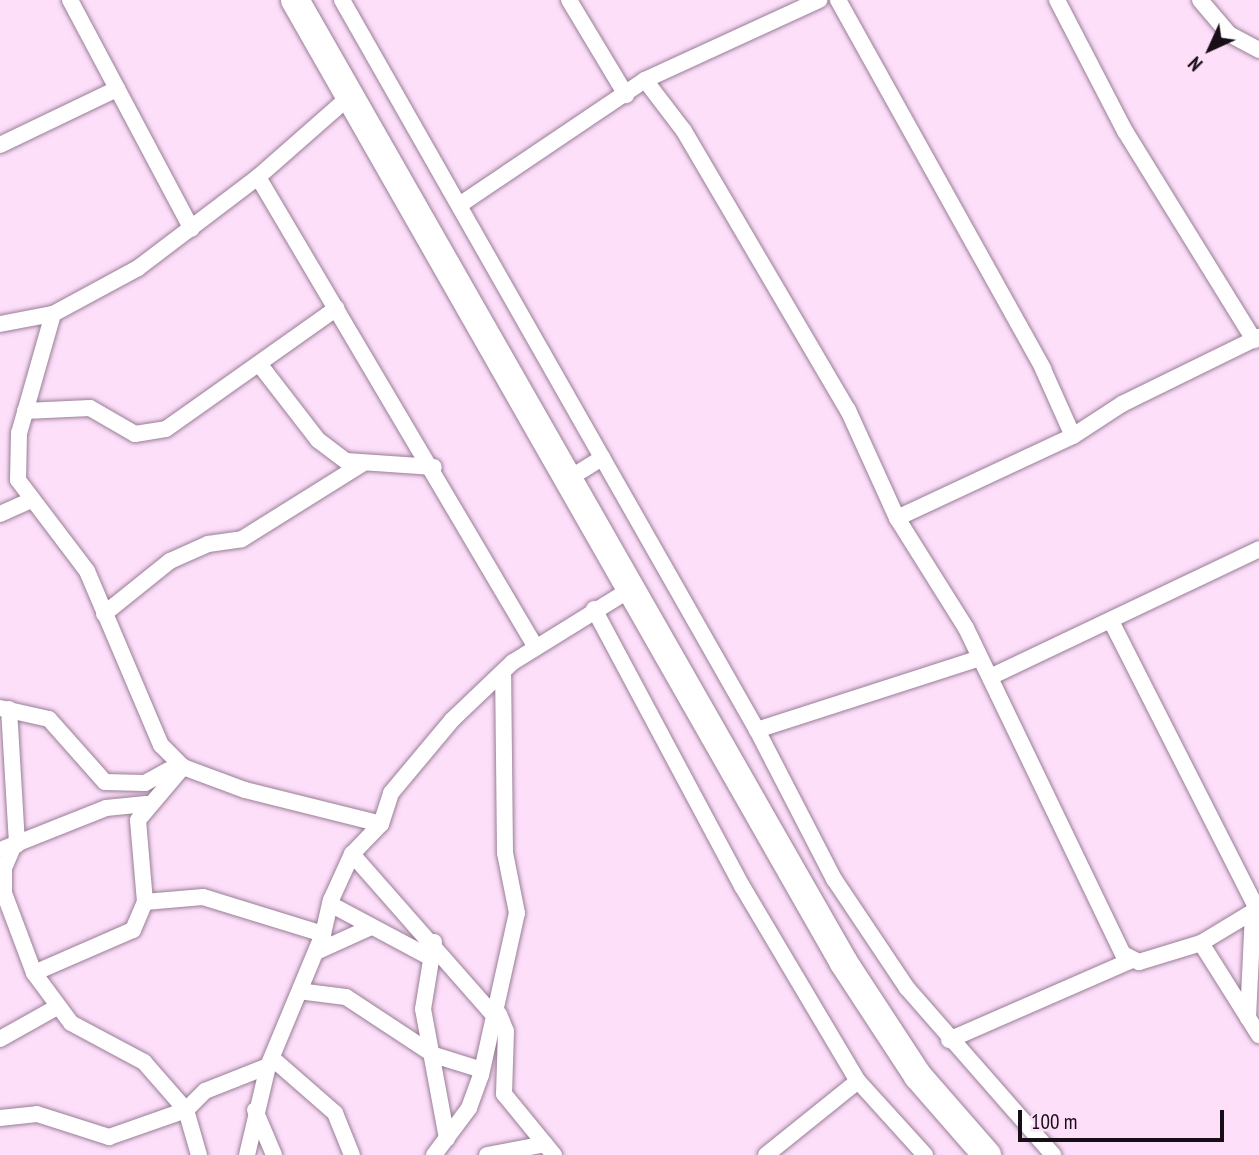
<!DOCTYPE html>
<style>
body{margin:0}
#map{position:relative;width:1259px;height:1155px;overflow:hidden;background:#fddffa;font-family:"PT Sans Narrow",sans-serif}
div>[style]{position:absolute}
.roads{filter:drop-shadow(0 0 2px #997d95) drop-shadow(0 0 2px #997d95)}
.street>*{height:16px;margin:-8px;padding:0 8px;transform-origin:8px;border-radius:8px;background:#fff}
.highway>*{height:28px;margin:-14px;padding:0 14px;transform-origin:14px;border-radius:14px;background:#fff}
span{translate:-50% -50%;white-space:nowrap;text-align:center;line-height:1.15;-webkit-text-stroke:5px #fddffa;paint-order:stroke}
.north{position:absolute;left:1175px;top:14px;width:70px;height:70px;-webkit-text-stroke:5px #fddffa;paint-order:stroke;rotate:225deg;font-size:19px;font-weight:700;line-height:28px;text-align:center;color:#180e17}
.north::after{content:'';display:block;margin:auto;width:24px;height:32px;background:#180e17;clip-path:polygon(50% 0,100% 100%,50% 72%,0 100%)}
.scale{position:absolute;left:1018px;top:1110px;width:206px;height:32px;box-sizing:border-box;border:4px solid #180e17;border-top:0;padding-left:9px;font-size:21px;line-height:24px;white-space:nowrap;color:#180e17;-webkit-text-stroke:5px #fddffa;paint-order:stroke}
</style>
<div id="map">
<div class="roads">
<div class="street">
<i style="left:70px;top:0;width:259px;rotate:62deg"></i>
<i style="left:342px;top:0;width:840px;rotate:60.38deg"></i>
<i style="left:757px;top:730px;width:168px;rotate:62.7deg"></i>
<i style="left:834px;top:879px;width:131px;rotate:56.2deg"></i>
<i style="left:907px;top:988px;width:222px;rotate:48.8deg"></i>
<i style="left:569px;top:0;width:111px;rotate:59deg"></i>
<i style="left:838px;top:0;width:422px;rotate:60.9deg"></i>
<i style="left:1043px;top:369px;width:73px;rotate:65.9deg"></i>
<i style="left:1057px;top:0;width:148px;rotate:62.6deg"></i>
<i style="left:1125px;top:131px;width:246px;rotate:58.3deg"></i>
<i style="left:1200px;top:0;width:45px;rotate:49.5deg"></i>
<i style="left:1229px;top:34px;width:34px;rotate:28deg"></i>
<i style="left:645px;top:80px;width:64px;rotate:52.6deg"></i>
<i style="left:684px;top:131px;width:324px;rotate:59.6deg"></i>
<i style="left:848px;top:410px;width:119px;rotate:65.6deg"></i>
<i style="left:897px;top:518px;width:130px;rotate:57.9deg"></i>
<i style="left:966px;top:628px;width:362px;rotate:64.3deg"></i>
<i style="left:1123px;top:954px;width:18px;rotate:27deg"></i>
<i style="left:1139px;top:962px;width:65px;rotate:-17deg"></i>
<i style="left:1201px;top:943px;width:68px;rotate:-31.1deg"></i>
<i style="left:0;top:145px;width:130px;rotate:-25.6deg"></i>
<i style="left:258px;top:177px;width:545px;rotate:59.43deg"></i>
<i style="left:461px;top:204px;width:222px;rotate:-34deg"></i>
<i style="left:645px;top:80px;width:192px;rotate:-24.7deg"></i>
<i style="left:53px;top:314px;width:124px;rotate:105.9deg"></i>
<i style="left:19px;top:433px;width:47px;rotate:91.2deg"></i>
<i style="left:18px;top:480px;width:114px;rotate:52.8deg"></i>
<i style="left:87px;top:571px;width:189px;rotate:67deg"></i>
<i style="left:161px;top:745px;width:31px;rotate:45deg"></i>
<i style="left:183px;top:767px;width:66px;rotate:20.4deg"></i>
<i style="left:245px;top:790px;width:140px;rotate:14deg"></i>
<i style="left:0;top:324px;width:54px;rotate:-10.7deg"></i>
<i style="left:53px;top:314px;width:97px;rotate:-28.4deg"></i>
<i style="left:138px;top:268px;width:151px;rotate:-37.2deg"></i>
<i style="left:258px;top:177px;width:121px;rotate:-41.3deg"></i>
<i style="left:260px;top:365px;width:95px;rotate:52.3deg"></i>
<i style="left:318px;top:440px;width:35px;rotate:37deg"></i>
<i style="left:346px;top:461px;width:88px;rotate:3.9deg"></i>
<i style="left:25px;top:411px;width:65px;rotate:-2.6deg"></i>
<i style="left:90px;top:408px;width:52px;rotate:30deg"></i>
<i style="left:135px;top:434px;width:31px;rotate:-9deg"></i>
<i style="left:166px;top:429px;width:209px;rotate:-35.3deg"></i>
<i style="left:565px;top:481px;width:44px;rotate:-31.9deg"></i>
<i style="left:0;top:514px;width:35px;rotate:-24deg"></i>
<i style="left:897px;top:518px;width:194px;rotate:-25deg"></i>
<i style="left:1073px;top:436px;width:59px;rotate:-33.1deg"></i>
<i style="left:1122px;top:404px;width:153px;rotate:-26.1deg"></i>
<i style="left:594px;top:609px;width:314px;rotate:61.9deg"></i>
<i style="left:742px;top:886px;width:227px;rotate:59.3deg"></i>
<i style="left:858px;top:1081px;width:100px;rotate:47.8deg"></i>
<i style="left:104px;top:614px;width:85px;rotate:-38.8deg"></i>
<i style="left:170px;top:561px;width:42px;rotate:-24.1deg"></i>
<i style="left:208px;top:544px;width:34px;rotate:-8deg"></i>
<i style="left:242px;top:539px;width:142px;rotate:-32deg"></i>
<i style="left:1111px;top:621px;width:323px;rotate:63.1deg"></i>
<i style="left:990px;top:677px;width:298px;rotate:-25.4deg"></i>
<i style="left:0;top:708px;width:50px;rotate:12.7deg"></i>
<i style="left:49px;top:719px;width:84px;rotate:48.4deg"></i>
<i style="left:105px;top:782px;width:40px;rotate:1.4deg"></i>
<i style="left:145px;top:783px;width:26px;rotate:-29deg"></i>
<i style="left:9px;top:709px;width:136px;rotate:86.6deg"></i>
<i style="left:757px;top:730px;width:231px;rotate:-17.9deg"></i>
<i style="left:13px;top:847px;width:23px;rotate:113deg"></i>
<i style="left:4px;top:868px;width:25px;rotate:90deg"></i>
<i style="left:4px;top:893px;width:85px;rotate:69.4deg"></i>
<i style="left:34px;top:973px;width:62px;rotate:53.5deg"></i>
<i style="left:71px;top:1023px;width:83px;rotate:28.1deg"></i>
<i style="left:144px;top:1062px;width:64px;rotate:48.8deg"></i>
<i style="left:186px;top:1110px;width:47px;rotate:73.9deg"></i>
<i style="left:3px;top:849px;width:111px;rotate:-21.7deg"></i>
<i style="left:106px;top:808px;width:40px;rotate:-5.7deg"></i>
<i style="left:352px;top:854px;width:220px;rotate:48.7deg"></i>
<i style="left:145px;top:902px;width:58px;rotate:-4.9deg"></i>
<i style="left:203px;top:897px;width:126px;rotate:17.1deg"></i>
<i style="left:330px;top:904px;width:115px;rotate:28.1deg"></i>
<i style="left:434px;top:942px;width:68px;rotate:99.3deg"></i>
<i style="left:423px;top:1009px;width:132px;rotate:79.5deg"></i>
<i style="left:1201px;top:943px;width:109px;rotate:57.8deg"></i>
<i style="left:316px;top:952px;width:60px;rotate:-24.4deg"></i>
<i style="left:34px;top:973px;width:108px;rotate:-23.5deg"></i>
<i style="left:133px;top:930px;width:30px;rotate:-67deg"></i>
<i style="left:145px;top:902px;width:82px;rotate:-94.9deg"></i>
<i style="left:138px;top:820px;width:70px;rotate:-49.7deg"></i>
<i style="left:306px;top:992px;width:40px;rotate:7.1deg"></i>
<i style="left:346px;top:997px;width:105px;rotate:33.4deg"></i>
<i style="left:434px;top:1055px;width:50px;rotate:17.4deg"></i>
<i style="left:499px;top:1014px;width:18px;rotate:68deg"></i>
<i style="left:506px;top:1031px;width:63px;rotate:91.8deg"></i>
<i style="left:504px;top:1094px;width:79px;rotate:50.7deg"></i>
<i style="left:1248px;top:1018px;width:106px;rotate:-87.3deg"></i>
<i style="left:0;top:1039px;width:65px;rotate:-29.3deg"></i>
<i style="left:949px;top:1040px;width:197px;rotate:-23.6deg"></i>
<i style="left:272px;top:1058px;width:84px;rotate:41.1deg"></i>
<i style="left:335px;top:1113px;width:45px;rotate:68deg"></i>
<i style="left:255px;top:1110px;width:49px;rotate:67.1deg"></i>
<i style="left:0;top:1118px;width:37px;rotate:-6deg"></i>
<i style="left:37px;top:1114px;width:76px;rotate:17.7deg"></i>
<i style="left:109px;top:1137px;width:82px;rotate:-19.3deg"></i>
<i style="left:186px;top:1110px;width:27px;rotate:-45deg"></i>
<i style="left:205px;top:1091px;width:68px;rotate:-21.6deg"></i>
<i style="left:247px;top:1155px;width:91px;rotate:-76.7deg"></i>
<i style="left:268px;top:1066px;width:143px;rotate:-67.4deg"></i>
<i style="left:323px;top:934px;width:35px;rotate:-77deg"></i>
<i style="left:331px;top:900px;width:51px;rotate:-65.5deg"></i>
<i style="left:352px;top:854px;width:42px;rotate:-46deg"></i>
<i style="left:381px;top:824px;width:33px;rotate:-72deg"></i>
<i style="left:391px;top:793px;width:95px;rotate:-50.1deg"></i>
<i style="left:452px;top:720px;width:84px;rotate:-43.6deg"></i>
<i style="left:513px;top:662px;width:137px;rotate:-31.8deg"></i>
<i style="left:434px;top:1155px;width:59px;rotate:-53.3deg"></i>
<i style="left:469px;top:1108px;width:35px;rotate:-70deg"></i>
<i style="left:481px;top:1075px;width:166px;rotate:-77.5deg"></i>
<i style="left:517px;top:913px;width:61px;rotate:-101.3deg"></i>
<i style="left:505px;top:853px;width:177px;rotate:-90.6deg"></i>
<i style="left:487px;top:1155px;width:59px;rotate:-10.7deg"></i>
<i style="left:766px;top:1155px;width:118px;rotate:-38.8deg"></i>
</div>
<div class="highway">
<i style="left:295px;top:0;width:1108px;rotate:60.31deg"></i>
<i style="left:844px;top:963px;width:135px;rotate:56.8deg"></i>
<i style="left:918px;top:1076px;width:105px;rotate:48.9deg"></i>
</div>
</div>
<div class="north">N</div>
<div class="scale">100 m</div>
</div>
